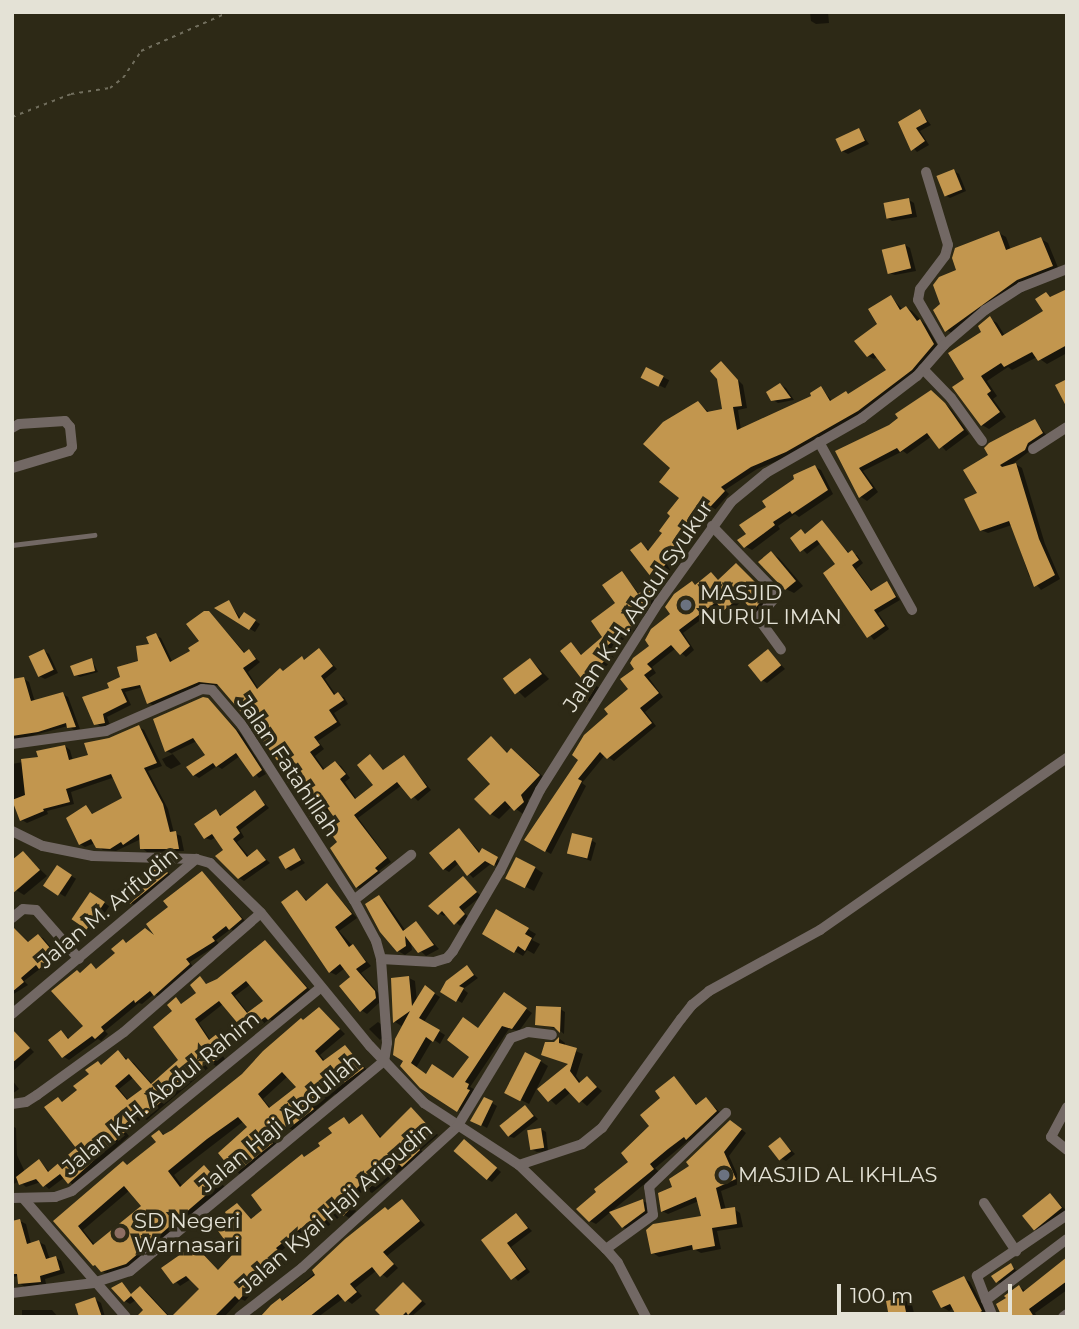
<!DOCTYPE html>
<style>
body{margin:0}
#map{position:relative;width:1079px;height:1329px;overflow:hidden;background:#2d2916;font-family:Montserrat,sans-serif}
div>[style]{position:absolute}
.shadow>*{inset:0;background:#0007;transform-origin:0 0}
.building>*{inset:0;background:#c2964e;transform-origin:0 0}
.path>*{height:2px;margin-top:-1px;transform-origin:0;background:repeating-linear-gradient(90deg,#716e5d 0 3.5px,transparent 0 8.5px)}
.lane>*{height:5px;margin:-2.5px;padding:0 2.5px;transform-origin:2.5px;border-radius:2.5px;background:#726864}
.street>*{height:10px;margin:-5px;padding:0 5px;transform-origin:5px;border-radius:5px;background:#726864}
.dots>*{width:19px;height:19px;translate:-50% -50%;box-sizing:border-box;border:4px solid #2d2916;border-radius:50%}
span{translate:-50% -50%;white-space:nowrap;text-align:center;line-height:1.15;-webkit-text-stroke:7px #2d2916;paint-order:stroke}
.poi-label{font-size:21px;color:#e4e2d6}
.left{translate:0 -50%;text-align:left}
.street-label{font-size:21px;color:#e4e2d6}
.frame{position:absolute;inset:0;border:14px solid #e4e2d6;pointer-events:none}
.scale{position:absolute;left:837px;top:1284px;width:175px;height:32px;box-sizing:border-box;border:4px solid #e4e2d6;border-top:0;padding-left:9px;font-size:21px;line-height:24px;white-space:nowrap;color:#e4e2d6;-webkit-text-stroke:5px #2d2916;paint-order:stroke}
</style>
<div id="map">
<div class="shadow">
<i style="clip-path:polygon(810px 12px,828px 12px,829px 23px,816px 24px,811px 21px)"></i>
<i style="clip-path:polygon(920px 111px,931px 125px,920px 131px,929px 145px,917px 152px,906px 140px)"></i>
<i style="clip-path:polygon(859px 130px,869px 144px,848px 154px,842px 151px)"></i>
<i style="clip-path:polygon(954px 171px,959px 174px,966px 191px,950px 198px,945px 195px)"></i>
<i style="clip-path:polygon(909px 200px,914px 203px,917px 217px,892px 221px,887px 218px)"></i>
<i style="clip-path:polygon(999px 233px,1006px 237px,1011px 250px,1041px 239px,1048px 243px,1059px 270px,953px 334px,947px 330px,942px 305px,959px 271px)"></i>
<i style="clip-path:polygon(905px 245px,910px 248px,916px 271px,895px 275px,889px 273px)"></i>
<i style="clip-path:polygon(1067px 291px,1067px 353px,1047px 364px,1037px 357px,1012px 370px,1008px 367px,987px 381px,997px 396px,993px 399px,1006px 417px,989px 429px,982px 425px,967px 379px,990px 319px,997px 323px,1005px 336px,1045px 311px,1046px 294px,1053px 298px)"></i>
<i style="clip-path:polygon(891px 297px,903px 310px,907px 308px,912px 311px,926px 325px,939px 348px,917px 373px,864px 414px,793px 455px,757px 469px,725px 490px,729px 494px,691px 537px,669px 571px,658px 579px,652px 576px,641px 544px,650px 551px,664px 533px,682px 498px,673px 468px,698px 403px,710px 413px,724px 411px,721px 363px,743px 385px,747px 408px,738px 410px,741px 430px,813px 397px,821px 388px,832px 401px,849px 395px,888px 370px,878px 356px,874px 359px,868px 356px)"></i>
<i style="left:647px;top:369px;width:25px;height:9px;rotate:27deg"></i>
<i style="clip-path:polygon(781px 385px,786px 388px,794px 400px,778px 403px,773px 400px)"></i>
<i style="clip-path:polygon(937px 396px,951px 409px,969px 434px,946px 451px,932px 436px,907px 454px,903px 451px,863px 471px,878px 492px,867px 501px,861px 497px,837px 452px,890px 427px)"></i>
<i style="clip-path:polygon(1035px 421px,1048px 437px,1014px 463px,1022px 468px,1045px 544px,1060px 579px,1041px 590px,1029px 576px,1012px 525px,988px 533px,981px 530px,979px 494px,991px 456px)"></i>
<i style="clip-path:polygon(815px 467px,821px 470px,833px 494px,799px 517px,795px 514px,778px 526px,780px 529px,752px 550px,746px 547px,748px 534px)"></i>
<i style="clip-path:polygon(822px 523px,850px 554px,857px 555px,863px 563px,856px 569px,873px 592px,887px 584px,900px 600px,878px 613px,889px 629px,874px 640px,839px 597px,842px 594px,837px 564px,821px 543px,807px 554px,792px 538px,801px 531px,807px 535px)"></i>
<i style="clip-path:polygon(771px 553px,779px 558px,803px 586px,794px 593px,786px 589px)"></i>
<i style="clip-path:polygon(736px 565px,772px 598px,760px 613px,745px 600px,730px 612px,721px 605px,683px 633px,694px 650px,686px 657px,676px 648px,652px 667px,656px 673px,649px 678px,663px 697px,645px 712px,656px 726px,614px 761px,605px 755px,582px 783px,586px 786px,551px 854px,526px 840px,630px 689px,637px 669px,673px 614px,711px 574px,719px 581px)"></i>
<i style="clip-path:polygon(622px 573px,640px 595px,648px 588px,659px 598px,635px 620px,640px 627px,608px 651px,614px 658px,591px 682px,601px 689px,592px 703px,580px 695px,588px 683px,571px 644px,583px 656px,605px 637px,618px 603px)"></i>
<i style="clip-path:polygon(229px 602px,241px 619px,244px 614px,260px 624px,255px 632px,217px 608px)"></i>
<i style="clip-path:polygon(209px 612px,246px 654px,249px 651px,260px 662px,248px 672px,259px 690px,302px 658px,306px 661px,319px 650px,337px 669px,325px 679px,336px 695px,344px 697px,348px 704px,334px 713px,341px 725px,318px 741px,324px 749px,315px 756px,325px 770px,336px 763px,341px 766px,350px 778px,345px 782px,357px 800px,376px 785px,370px 756px,385px 771px,404px 757px,431px 790px,418px 801px,402px 785px,358px 818px,391px 862px,379px 871px,382px 875px,362px 890px,357px 887px,332px 848px,340px 842px,338px 821px,330px 809px,317px 818px,311px 815px,314px 802px,303px 788px,299px 791px,294px 788px,290px 776px,250px 720px,221px 686px,206px 684px,154px 706px,149px 703px,143px 687px,125px 692px,131px 705px,107px 717px,110px 725px,101px 727px,96px 723px,112px 689px,140px 662px,155px 635px,161px 638px,173px 663px,193px 651px,201px 641px)"></i>
<i style="clip-path:polygon(44px 651px,49px 654px,58px 673px,45px 679px,39px 676px)"></i>
<i style="clip-path:polygon(768px 651px,785px 669px,767px 683px,762px 680px)"></i>
<i style="clip-path:polygon(92px 660px,98px 672px,80px 677px,76px 675px)"></i>
<i style="clip-path:polygon(531px 660px,549px 679px,525px 698px,506px 679px)"></i>
<i style="clip-path:polygon(24px 679px,29px 682px,35px 702px,63px 694px,68px 697px,80px 729px,74px 730px,68px 726px,12px 741px,12px 681px)"></i>
<i style="clip-path:polygon(208px 699px,241px 734px,266px 774px,259px 778px,240px 756px,222px 769px,217px 766px,199px 778px,194px 775px,207px 755px,197px 741px,172px 753px,181px 764px,171px 769px,166px 766px,162px 759px,173px 754px,166px 751px)"></i>
<i style="clip-path:polygon(139px 727px,144px 730px,162px 766px,148px 771px,168px 809px,174px 833px,181px 836px,184px 851px,147px 852px,142px 848px,141px 839px,116px 851px,103px 850px,95px 843px,85px 847px,80px 844px,86px 807px,94px 815px,125px 799px,115px 777px,71px 792px,74px 804px,47px 811px,48px 814px,27px 823px,22px 820px,12px 796px,12px 764px,40px 759px,65px 746px,70px 750px,73px 761px,90px 756px,109px 740px)"></i>
<i style="clip-path:polygon(491px 738px,509px 754px,512px 750px,519px 755px,547px 780px,528px 800px,531px 807px,523px 814px,512px 806px,499px 819px,491px 814px)"></i>
<i style="clip-path:polygon(255px 793px,269px 808px,240px 830px,244px 837px,237px 842px,249px 857px,257px 851px,270px 863px,244px 881px,239px 878px,216px 837px,211px 840px,205px 838px,216px 811px,223px 816px)"></i>
<i style="clip-path:polygon(460px 831px,481px 853px,482px 850px,502px 862px,499px 867px,492px 863px,473px 878px,459px 863px,449px 872px,444px 869px)"></i>
<i style="clip-path:polygon(591px 840px,596px 843px,591px 861px,569px 853px)"></i>
<i style="clip-path:polygon(294px 850px,305px 863px,291px 871px,286px 868px)"></i>
<i style="clip-path:polygon(23px 853px,47px 876px,24px 895px,16px 890px)"></i>
<i style="left:58px;top:868px;width:21px;height:21px;rotate:31deg"></i>
<i style="clip-path:polygon(162px 868px,175px 878px,140px 908px,131px 903px)"></i>
<i style="clip-path:polygon(535px 868px,543px 873px,534px 891px,516px 882px)"></i>
<i style="clip-path:polygon(202px 873px,246px 922px,235px 932px,231px 929px,216px 940px,219px 944px,190px 962px,194px 968px,160px 997px,154px 994px,142px 1004px,139px 1003px,105px 1031px,108px 1034px,101px 1041px,98px 1039px,69px 1060px,64px 1057px,50px 1041px,61px 1032px,70px 1039px,85px 1026px,81px 974px,91px 965px,98px 970px,117px 954px,123px 941px,128px 944px,159px 940px,170px 907px)"></i>
<i style="clip-path:polygon(463px 878px,481px 896px,463px 911px,469px 918px,460px 926px,447px 914px,444px 916px,439px 913px)"></i>
<i style="clip-path:polygon(327px 885px,357px 918px,339px 931px,371px 966px,361px 973px,381px 996px,381px 1001px,367px 1014px,361px 1010px,353px 977px,345px 968px,336px 975px,330px 972px,297px 892px,308px 901px)"></i>
<i style="left:91px;top:894px;width:22px;height:30px;rotate:34deg"></i>
<i style="clip-path:polygon(379px 898px,385px 901px,406px 931px,416px 923px,439px 949px,426px 956px,411px 942px,412px 950px,405px 955px,398px 951px)"></i>
<i style="clip-path:polygon(497px 911px,536px 934px,532px 940px,540px 944px,534px 954px,527px 950px,523px 956px,484px 933px)"></i>
<i style="clip-path:polygon(15px 929px,30px 943px,38px 936px,43px 938px,60px 958px,45px 970px,41px 968px,24px 981px,28px 985px,12px 995px,12px 932px)"></i>
<i style="clip-path:polygon(evenodd,265px 942px,311px 991px,274px 1022px,270px 1019px,251px 1033px,223px 1004px,199px 1023px,211px 1041px,218px 1035px,232px 1048px,223px 1056px,225px 1059px,216px 1066px,213px 1064px,147px 1120px,143px 1118px,125px 1131px,129px 1136px,74px 1186px,65px 1177px,49px 1189px,41px 1182px,26px 1187px,19px 1181px,12px 1185px,12px 1126px,16px 1128px,17px 1155px,25px 1172px,39px 1161px,50px 1172px,78px 1149px,58px 1099px,64px 1103px,79px 1090px,98px 1063px,102px 1066px,118px 1053px,134px 1063px,153px 1085px,180px 1060px,176px 999px,183px 1005px,198px 993px,200px 979px,208px 985px,218px 981px,265px 942px,251px 984px,266px 1001px,249px 1014px,235px 996px,251px 984px,265px 942px,134px 1077px,145px 1090px,129px 1101px,119px 1089px,134px 1077px)"></i>
<i style="clip-path:polygon(467px 968px,478px 978px,463px 989px,468px 993px,462px 1003px,442px 991px)"></i>
<i style="clip-path:polygon(409px 978px,415px 981px,417px 1002px,425px 988px,440px 997px,424px 1022px,445px 1035px,440px 1044px,433px 1039px,416px 1068px,427px 1076px,460px 1084px,479px 1030px,510px 997px,532px 1013px,519px 1031px,509px 1029px,470px 1087px,474px 1089px,464px 1114px,406px 1060px,403px 1027px,395px 1022px,393px 979px)"></i>
<i style="clip-path:polygon(evenodd,320px 1009px,345px 1034px,320px 1055px,325px 1061px,345px 1047px,369px 1072px,337px 1095px,335px 1094px,316px 1110px,319px 1113px,296px 1132px,289px 1128px,273px 1140px,279px 1147px,243px 1176px,237px 1172px,249px 1128px,244px 1121px,174px 1175px,183px 1187px,204px 1167px,225px 1187px,133px 1267px,109px 1275px,102px 1271px,56px 1221px,158px 1142px,159px 1132px,166px 1135px,244px 1075px,320px 1009px,288px 1076px,298px 1087px,271px 1109px,263px 1099px,288px 1076px,320px 1009px,130px 1190px,143px 1206px,95px 1245px,83px 1230px,130px 1190px)"></i>
<i style="clip-path:polygon(560px 1009px,565px 1012px,564px 1034px,558px 1029px,537px 1024px)"></i>
<i style="clip-path:polygon(378px 1022px,382px 1025px,383px 1037px,380px 1040px,369px 1029px)"></i>
<i style="clip-path:polygon(12px 1030px,34px 1052px,12px 1072px)"></i>
<i style="clip-path:polygon(560px 1039px,565px 1043px,565px 1047px,583px 1054px,576px 1076px,581px 1083px,587px 1078px,602px 1091px,587px 1106px,571px 1092px,556px 1105px,540px 1090px,570px 1064px,543px 1054px)"></i>
<i style="clip-path:polygon(540px 1061px,548px 1066px,529px 1104px,515px 1097px)"></i>
<i style="clip-path:polygon(674px 1078px,698px 1106px,706px 1099px,722px 1114px,693px 1142px,689px 1140px,655px 1168px,659px 1172px,596px 1224px,590px 1221px,631px 1162px)"></i>
<i style="clip-path:polygon(12px 1080px,19px 1089px,12px 1094px)"></i>
<i style="clip-path:polygon(485px 1099px,497px 1106px,487px 1128px,472px 1120px)"></i>
<i style="clip-path:polygon(526px 1107px,538px 1119px,514px 1138px,508px 1136px)"></i>
<i style="clip-path:polygon(412px 1109px,438px 1135px,421px 1150px,425px 1154px,408px 1169px,405px 1167px,372px 1193px,365px 1189px,349px 1203px,356px 1211px,349px 1218px,343px 1214px,314px 1238px,306px 1231px,280px 1252px,289px 1261px,280px 1269px,276px 1266px,245px 1301px,241px 1299px,224px 1317px,173px 1317px,202px 1289px,191px 1279px,180px 1286px,163px 1268px,201px 1242px,211px 1251px,205px 1256px,219px 1271px,236px 1254px,237px 1205px,253px 1220px,344px 1119px,351px 1125px,362px 1116px,382px 1138px)"></i>
<i style="clip-path:polygon(736px 1125px,746px 1133px,729px 1156px,741px 1183px,721px 1191px,726px 1210px,734px 1209px,740px 1213px,743px 1227px,717px 1231px,721px 1249px,701px 1253px,694px 1249px,659px 1257px,653px 1253px,704px 1217px,699px 1201px,668px 1214px,662px 1211px,674px 1188px,692px 1166px)"></i>
<i style="clip-path:polygon(541px 1129px,546px 1132px,548px 1151px,537px 1152px,531px 1149px)"></i>
<i style="clip-path:polygon(780px 1139px,795px 1154px,786px 1161px,780px 1158px)"></i>
<i style="clip-path:polygon(465px 1141px,501px 1172px,492px 1182px,487px 1179px)"></i>
<i style="clip-path:polygon(1050px 1195px,1067px 1211px,1041px 1233px,1033px 1228px)"></i>
<i style="clip-path:polygon(402px 1201px,425px 1225px,387px 1256px,398px 1268px,387px 1278px,377px 1270px,355px 1288px,362px 1296px,352px 1304px,344px 1298px,318px 1317px,262px 1317px)"></i>
<i style="clip-path:polygon(643px 1201px,649px 1204px,651px 1215px,630px 1231px,623px 1227px)"></i>
<i style="clip-path:polygon(516px 1215px,532px 1231px,511px 1247px,530px 1272px,518px 1281px,483px 1240px)"></i>
<i style="clip-path:polygon(20px 1221px,26px 1224px,31px 1244px,39px 1242px,45px 1245px,50px 1260px,56px 1258px,61px 1261px,65px 1273px,45px 1279px,46px 1284px,25px 1287px,19px 1283px,19px 1276px,12px 1277px,12px 1223px)"></i>
<i style="clip-path:polygon(1067px 1259px,1067px 1290px,1035px 1313px,1037px 1317px,1004px 1317px,1019px 1287px,1026px 1291px)"></i>
<i style="clip-path:polygon(1011px 1265px,1018px 1272px,1002px 1284px,997px 1281px)"></i>
<i style="clip-path:polygon(964px 1278px,970px 1282px,988px 1315px,959px 1317px,954px 1308px,949px 1311px,942px 1307px)"></i>
<i style="clip-path:polygon(121px 1284px,133px 1295px,140px 1288px,146px 1291px,170px 1317px,139px 1317px,146px 1310px,136px 1300px,130px 1304px,125px 1301px)"></i>
<i style="clip-path:polygon(403px 1284px,426px 1304px,411px 1317px,385px 1317px)"></i>
<i style="clip-path:polygon(95px 1299px,101px 1303px,105px 1317px,70px 1317px,80px 1315px)"></i>
<i style="clip-path:polygon(903px 1299px,912px 1305px,915px 1317px,891px 1317px)"></i>
<i style="clip-path:polygon(22px 1310px,52px 1310px,58px 1317px,22px 1317px)"></i>
</div>
<div class="building">
<i style="clip-path:polygon(920px 109px,927px 122px,916px 128px,925px 141px,911px 151px,898px 122px)"></i>
<i style="left:859px;top:128px;width:14px;height:26px;rotate:65deg"></i>
<i style="left:954px;top:169px;width:22px;height:19px;rotate:68deg"></i>
<i style="left:909px;top:198px;width:16px;height:26px;rotate:79deg"></i>
<i style="clip-path:polygon(999px 231px,1006px 250px,1041px 237px,1053px 266px,1017px 280px,945px 332px,933px 310px,940px 304px,933px 285px,939px 277px,956px 270px,952px 258px,955px 248px)"></i>
<i style="left:905px;top:244px;width:25px;height:24px;rotate:76deg"></i>
<i style="clip-path:polygon(1067px 289px,1067px 345px,1038px 361px,1032px 352px,1004px 367px,1001px 363px,981px 376px,991px 391px,987px 394px,1000px 412px,981px 426px,952px 387px,964px 379px,948px 353px,981px 332px,978px 326px,990px 316px,1002px 336px,1043px 311px,1035px 299px,1046px 292px,1050px 297px)"></i>
<i style="clip-path:polygon(891px 295px,900px 310px,906px 306px,917px 321px,920px 319px,934px 344px,912px 370px,858px 411px,786px 452px,751px 467px,721px 487px,725px 491px,685px 534px,663px 568px,651px 577px,630px 550px,641px 542px,648px 551px,662px 533px,659px 531px,670px 516px,667px 513px,679px 498px,659px 482px,670px 468px,643px 444px,663px 422px,698px 401px,707px 412px,722px 409px,717px 379px,710px 371px,721px 361px,738px 380px,742px 406px,733px 407px,737px 430px,811px 396px,810px 393px,821px 386px,830px 401px,846px 391px,848px 394px,886px 370px,873px 353px,867px 357px,854px 341px,877px 324px,868px 309px)"></i>
<i style="left:646px;top:367px;width:20px;height:12px;rotate:27deg"></i>
<i style="clip-path:polygon(1067px 379px,1067px 408px,1055px 385px)"></i>
<i style="clip-path:polygon(780px 383px,791px 398px,771px 401px,766px 392px)"></i>
<i style="clip-path:polygon(931px 390px,945px 403px,964px 430px,939px 449px,927px 433px,900px 452px,897px 448px,859px 468px,873px 488px,859px 498px,835px 451px,889px 425px,898px 418px,895px 414px)"></i>
<i style="clip-path:polygon(1035px 419px,1043px 433px,1028px 443px,1025px 450px,1000px 465px,1002px 467px,1016px 463px,1039px 539px,1055px 575px,1034px 587px,1009px 521px,980px 531px,964px 499px,977px 493px,963px 470px,988px 455px,984px 448px,989px 443px)"></i>
<i style="clip-path:polygon(815px 465px,828px 490px,792px 514px,790px 511px,773px 522px,775px 525px,744px 548px,737px 540px,746px 534px,739px 525px,766px 507px,762px 501px,794px 479px,793px 475px)"></i>
<i style="clip-path:polygon(822px 520px,848px 553px,852px 550px,859px 560px,852px 565px,871px 591px,887px 581px,896px 597px,874px 610px,885px 626px,867px 638px,823px 573px,835px 564px,817px 540px,800px 552px,790px 538px,801px 529px,805px 534px)"></i>
<i style="clip-path:polygon(771px 551px,796px 581px,785px 590px,758px 562px)"></i>
<i style="clip-path:polygon(736px 563px,767px 594px,753px 611px,740px 597px,723px 611px,716px 602px,679px 630px,690px 646px,680px 655px,671px 645px,647px 664px,652px 669px,644px 675px,659px 693px,640px 708px,652px 723px,607px 759px,600px 752px,578px 779px,582px 781px,545px 852px,524px 840px,578px 760px,572px 755px,584px 735px,608px 714px,604px 709px,628px 689px,620px 679px,634px 669px,630px 663px,633px 658px,649px 646px,645px 640px,651px 629px,670px 614px,665px 607px,674px 594px,692px 581px,695px 585px,711px 572px,718px 580px)"></i>
<i style="clip-path:polygon(622px 571px,638px 594px,648px 586px,655px 594px,630px 617px,636px 624px,604px 648px,610px 655px,584px 682px,560px 651px,571px 642px,581px 655px,602px 637px,591px 621px,615px 603px,602px 585px)"></i>
<i style="clip-path:polygon(229px 600px,239px 619px,244px 612px,256px 620px,249px 630px,214px 608px)"></i>
<i style="clip-path:polygon(204px 611px,209px 611px,244px 653px,249px 649px,256px 659px,243px 668px,257px 689px,280px 668px,283px 671px,302px 656px,304px 660px,319px 648px,333px 666px,321px 676px,334px 695px,338px 692px,344px 700px,329px 710px,337px 722px,314px 737px,320px 745px,310px 752px,323px 770px,335px 761px,346px 774px,340px 779px,355px 799px,373px 785px,357px 765px,370px 754px,383px 770px,404px 755px,427px 787px,411px 799px,397px 782px,354px 815px,387px 858px,375px 868px,378px 871px,356px 888px,330px 848px,337px 842px,326px 827px,336px 820px,326px 806px,310px 817px,304px 807px,311px 801px,299px 784px,292px 789px,285px 778px,288px 776px,249px 721px,217px 684px,199px 682px,147px 704px,140px 685px,121px 689px,127px 702px,103px 714px,105px 723px,94px 725px,82px 697px,109px 688px,107px 683px,120px 677px,117px 667px,138px 661px,136px 646px,149px 644px,146px 637px,156px 633px,170px 662px,190px 651px,188px 648px,199px 641px,186px 624px)"></i>
<i style="left:44px;top:649px;width:23px;height:17px;rotate:65deg"></i>
<i style="left:768px;top:649px;width:21px;height:26px;rotate:51deg"></i>
<i style="clip-path:polygon(92px 658px,95px 671px,74px 676px,70px 666px)"></i>
<i style="left:530px;top:658px;width:20px;height:34px;rotate:53deg"></i>
<i style="clip-path:polygon(24px 677px,31px 701px,63px 692px,76px 727px,67px 728px,66px 723px,38px 732px,12px 736px,12px 679px)"></i>
<i style="clip-path:polygon(589px 679px,597px 684px,586px 702px,577px 696px)"></i>
<i style="clip-path:polygon(203px 697px,208px 698px,236px 730px,262px 770px,253px 777px,236px 753px,216px 767px,213px 763px,193px 776px,186px 767px,205px 755px,193px 738px,165px 752px,153px 719px)"></i>
<i style="clip-path:polygon(139px 725px,157px 763px,144px 768px,163px 804px,170px 832px,176px 831px,179px 849px,140px 849px,139px 834px,123px 845px,121px 842px,110px 849px,96px 848px,91px 839px,79px 845px,66px 818px,86px 805px,92px 814px,122px 798px,111px 774px,66px 789px,70px 802px,43px 809px,44px 811px,20px 821px,12px 800px,25px 795px,21px 759px,38px 757px,36px 751px,65px 745px,69px 760px,88px 755px,84px 743px,109px 738px)"></i>
<i style="clip-path:polygon(491px 736px,507px 753px,511px 748px,540px 775px,521px 795px,524px 802px,514px 811px,505px 801px,490px 815px,474px 799px,490px 784px,467px 759px)"></i>
<i style="clip-path:polygon(255px 790px,265px 805px,236px 827px,240px 833px,233px 839px,247px 857px,257px 849px,266px 860px,238px 879px,215px 856px,223px 850px,212px 834px,204px 839px,194px 824px,216px 809px,220px 816px)"></i>
<i style="clip-path:polygon(459px 828px,479px 853px,482px 848px,498px 857px,494px 866px,485px 861px,467px 876px,455px 860px,443px 870px,429px 853px)"></i>
<i style="left:572px;top:833px;width:21px;height:21px;rotate:14deg"></i>
<i style="left:294px;top:848px;width:14px;height:18px;rotate:60deg"></i>
<i style="clip-path:polygon(23px 851px,40px 870px,12px 894px,12px 860px)"></i>
<i style="left:516px;top:857px;width:22px;height:24px;rotate:27deg"></i>
<i style="left:57px;top:865px;width:18px;height:25px;rotate:34deg"></i>
<i style="clip-path:polygon(154px 866px,162px 866px,168px 873px,130px 904px,121px 892px)"></i>
<i style="clip-path:polygon(202px 871px,242px 919px,229px 930px,226px 926px,212px 937px,215px 941px,186px 959px,190px 964px,154px 996px,150px 991px,135px 1003px,134px 1000px,101px 1027px,104px 1031px,95px 1039px,92px 1036px,62px 1058px,48px 1040px,61px 1030px,68px 1039px,83px 1026px,51px 991px,77px 970px,80px 973px,91px 963px,96px 969px,115px 953px,111px 949px,123px 939px,126px 943px,145px 928px,154px 935px,146px 924px,168px 907px,163px 901px)"></i>
<i style="clip-path:polygon(463px 876px,477px 892px,459px 907px,465px 914px,454px 925px,442px 911px,438px 915px,428px 906px)"></i>
<i style="clip-path:polygon(327px 883px,352px 914px,335px 927px,349px 947px,353px 944px,366px 962px,356px 969px,375px 991px,376px 998px,360px 1012px,339px 986px,350px 977px,340px 964px,329px 973px,281px 902px,297px 890px,306px 901px)"></i>
<i style="left:90px;top:892px;width:18px;height:33px;rotate:34deg"></i>
<i style="clip-path:polygon(379px 895px,403px 931px,416px 921px,434px 945px,418px 953px,405px 936px,406px 946px,397px 952px,380px 932px,365px 904px)"></i>
<i style="clip-path:polygon(496px 909px,529px 928px,525px 934px,532px 938px,525px 951px,518px 946px,514px 953px,482px 934px)"></i>
<i style="clip-path:polygon(12px 926px,28px 942px,38px 934px,56px 955px,39px 969px,36px 965px,21px 978px,24px 982px,12px 992px)"></i>
<i style="clip-path:polygon(evenodd,265px 940px,307px 988px,268px 1020px,265px 1017px,245px 1032px,219px 1001px,195px 1019px,209px 1040px,218px 1033px,228px 1045px,219px 1053px,221px 1056px,210px 1064px,208px 1062px,141px 1119px,138px 1115px,121px 1127px,125px 1132px,68px 1184px,60px 1174px,43px 1187px,36px 1179px,19px 1185px,16px 1177px,39px 1159px,48px 1172px,76px 1148px,44px 1107px,58px 1097px,62px 1102px,77px 1090px,73px 1086px,89px 1074px,85px 1070px,98px 1061px,101px 1065px,118px 1050px,126px 1060px,128px 1058px,151px 1084px,178px 1060px,153px 1027px,172px 1011px,167px 1005px,176px 997px,181px 1004px,196px 993px,190px 985px,200px 976px,206px 984px,217px 979px,265px 940px,246px 981px,263px 1001px,247px 1013px,231px 993px,246px 981px,265px 940px,129px 1074px,142px 1089px,127px 1100px,115px 1086px,129px 1074px)"></i>
<i style="clip-path:polygon(467px 965px,474px 975px,459px 986px,464px 988px,456px 1002px,440px 992px,446px 981px)"></i>
<i style="clip-path:polygon(409px 976px,412px 1006px,425px 985px,435px 993px,419px 1018px,440px 1030px,433px 1042px,426px 1037px,411px 1063px,426px 1074px,432px 1064px,453px 1078px,469px 1057px,447px 1040px,463px 1017px,478px 1028px,504px 992px,527px 1008px,512px 1029px,502px 1026px,465px 1082px,469px 1084px,467px 1089px,470px 1090px,457px 1112px,420px 1088px,400px 1066px,403px 1061px,393px 1055px,395px 1039px,410px 1011px,393px 1023px,391px 978px)"></i>
<i style="clip-path:polygon(536px 1006px,561px 1007px,560px 1033px,554px 1027px,535px 1025px)"></i>
<i style="clip-path:polygon(evenodd,319px 1007px,340px 1029px,315px 1051px,323px 1061px,345px 1045px,364px 1068px,330px 1093px,328px 1090px,311px 1106px,314px 1109px,288px 1129px,283px 1124px,268px 1136px,273px 1143px,235px 1174px,218px 1153px,247px 1127px,238px 1117px,207px 1139px,168px 1171px,180px 1187px,204px 1165px,220px 1183px,126px 1264px,101px 1272px,95px 1265px,93px 1266px,53px 1221px,123px 1161px,127px 1165px,156px 1142px,151px 1136px,159px 1130px,163px 1135px,172px 1130px,242px 1074px,263px 1051px,301px 1018px,303px 1020px,319px 1007px,282px 1072px,296px 1087px,269px 1108px,258px 1094px,282px 1072px,319px 1007px,124px 1186px,141px 1206px,93px 1245px,78px 1226px,124px 1186px)"></i>
<i style="clip-path:polygon(12px 1029px,30px 1048px,12px 1063px)"></i>
<i style="clip-path:polygon(559px 1037px,559px 1043px,577px 1048px,570px 1071px,579px 1083px,587px 1076px,597px 1087px,579px 1103px,565px 1088px,548px 1102px,537px 1089px,568px 1064px,541px 1055px,545px 1042px,554px 1042px)"></i>
<i style="left:525px;top:1052px;width:18px;height:46px;rotate:27deg"></i>
<i style="clip-path:polygon(674px 1076px,696px 1105px,706px 1097px,717px 1111px,686px 1140px,684px 1137px,668px 1149px,650px 1164px,654px 1169px,589px 1222px,576px 1209px,596px 1192px,594px 1189px,628px 1162px,621px 1153px,649px 1126px,640px 1115px,660px 1098px,655px 1091px)"></i>
<i style="clip-path:polygon(484px 1097px,493px 1101px,481px 1126px,470px 1121px)"></i>
<i style="left:525px;top:1105px;width:14px;height:33px;rotate:51deg"></i>
<i style="clip-path:polygon(411px 1107px,433px 1131px,417px 1146px,420px 1150px,402px 1167px,399px 1164px,365px 1191px,360px 1185px,345px 1200px,352px 1207px,343px 1216px,338px 1210px,307px 1236px,301px 1228px,276px 1248px,284px 1257px,273px 1267px,270px 1264px,239px 1300px,235px 1296px,214px 1317px,171px 1317px,199px 1289px,186px 1276px,173px 1284px,161px 1268px,201px 1240px,206px 1248px,201px 1252px,218px 1270px,234px 1253px,213px 1224px,226px 1214px,225px 1212px,237px 1203px,251px 1219px,262px 1210px,251px 1195px,302px 1154px,304px 1157px,320px 1146px,318px 1143px,332px 1133px,328px 1128px,344px 1117px,349px 1124px,362px 1114px,380px 1138px)"></i>
<i style="clip-path:polygon(730px 1120px,742px 1129px,724px 1152px,736px 1179px,716px 1188px,721px 1209px,735px 1207px,737px 1224px,712px 1228px,715px 1246px,693px 1250px,692px 1245px,651px 1254px,646px 1230px,653px 1224px,701px 1216px,696px 1197px,661px 1212px,658px 1193px,672px 1187px,669px 1179px,689px 1166px,686px 1162px)"></i>
<i style="left:541px;top:1128px;width:20px;height:14px;rotate:81deg"></i>
<i style="left:780px;top:1137px;width:18px;height:15px;rotate:52deg"></i>
<i style="left:464px;top:1139px;width:44px;height:16px;rotate:41deg"></i>
<i style="left:1050px;top:1193px;width:19px;height:36px;rotate:51deg"></i>
<i style="clip-path:polygon(402px 1199px,420px 1221px,383px 1252px,394px 1264px,380px 1277px,372px 1267px,350px 1284px,357px 1292px,345px 1302px,338px 1294px,309px 1317px,260px 1317px,271px 1305px,280px 1298px,282px 1301px,315px 1275px,312px 1270px,345px 1239px,385px 1207px,388px 1210px)"></i>
<i style="clip-path:polygon(643px 1199px,645px 1211px,622px 1228px,609px 1212px)"></i>
<i style="clip-path:polygon(516px 1213px,528px 1228px,507px 1243px,526px 1269px,511px 1280px,481px 1240px)"></i>
<i style="clip-path:polygon(20px 1219px,27px 1244px,39px 1240px,46px 1259px,56px 1256px,60px 1270px,40px 1276px,41px 1282px,18px 1284px,17px 1274px,12px 1274px,12px 1221px)"></i>
<i style="clip-path:polygon(1067px 1257px,1067px 1281px,1029px 1309px,1034px 1317px,1002px 1317px,996px 1304px,1006px 1298px,1004px 1296px,1019px 1285px,1023px 1292px)"></i>
<i style="clip-path:polygon(1011px 1263px,1014px 1269px,996px 1283px,991px 1276px)"></i>
<i style="clip-path:polygon(964px 1276px,982px 1311px,972px 1317px,957px 1317px,950px 1304px,941px 1308px,932px 1291px)"></i>
<i style="clip-path:polygon(122px 1282px,131px 1294px,140px 1286px,169px 1317px,136px 1317px,143px 1310px,131px 1296px,124px 1302px,111px 1288px)"></i>
<i style="clip-path:polygon(403px 1282px,422px 1301px,408px 1315px,406px 1312px,401px 1317px,382px 1317px,375px 1310px)"></i>
<i style="clip-path:polygon(95px 1297px,102px 1317px,79px 1317px,75px 1304px)"></i>
<i style="clip-path:polygon(903px 1297px,907px 1317px,889px 1317px,886px 1301px)"></i>
</div>
<div class="path">
<i style="left:284px;top:12px;width:7px"></i>
<i style="left:12px;top:117px;width:63px;rotate:-21.3deg"></i>
<i style="left:71px;top:94px;width:39px;rotate:-9deg"></i>
<i style="left:110px;top:88px;width:16px;rotate:-38deg"></i>
<i style="left:123px;top:78px;width:32px;rotate:-56deg"></i>
<i style="left:141px;top:51px;width:96px;rotate:-23.9deg"></i>
</div>
<div class="lane">
<i style="left:12px;top:545px;width:83px;rotate:-7deg"></i>
</div>
<div class="street">
<i style="left:926px;top:172px;width:76px;rotate:73.2deg"></i>
<i style="left:948px;top:245px;width:11px;rotate:105deg"></i>
<i style="left:945px;top:256px;width:41px;rotate:127.1deg"></i>
<i style="left:920px;top:289px;width:11px;rotate:100deg"></i>
<i style="left:918px;top:300px;width:52px;rotate:60deg"></i>
<i style="left:923px;top:369px;width:40px;rotate:46deg"></i>
<i style="left:951px;top:398px;width:53px;rotate:54.2deg"></i>
<i style="left:12px;top:428px;width:8px;rotate:-30deg"></i>
<i style="left:19px;top:424px;width:46px;rotate:-3.7deg"></i>
<i style="left:65px;top:421px;width:8px;rotate:50deg"></i>
<i style="left:70px;top:427px;width:20px;rotate:84deg"></i>
<i style="left:72px;top:447px;width:5px;rotate:127deg"></i>
<i style="left:69px;top:451px;width:59px;rotate:163.4deg"></i>
<i style="left:819px;top:442px;width:192px;rotate:61deg"></i>
<i style="left:1033px;top:449px;width:40px;rotate:-32.9deg"></i>
<i style="left:712px;top:526px;width:95px;rotate:45.9deg"></i>
<i style="left:778px;top:594px;width:31px;rotate:130deg"></i>
<i style="left:758px;top:618px;width:39px;rotate:54deg"></i>
<i style="left:12px;top:744px;width:95px;rotate:-7.9deg"></i>
<i style="left:106px;top:731px;width:105px;rotate:-23.6deg"></i>
<i style="left:202px;top:689px;width:10px;rotate:6deg"></i>
<i style="left:212px;top:690px;width:46px;rotate:49.4deg"></i>
<i style="left:242px;top:725px;width:208px;rotate:57.4deg"></i>
<i style="left:354px;top:900px;width:47px;rotate:61.8deg"></i>
<i style="left:376px;top:941px;width:19px;rotate:74deg"></i>
<i style="left:381px;top:959px;width:84px;rotate:85.9deg"></i>
<i style="left:387px;top:1043px;width:18px;rotate:99deg"></i>
<i style="left:384px;top:1061px;width:330px;rotate:140.4deg"></i>
<i style="left:130px;top:1271px;width:38px;rotate:162deg"></i>
<i style="left:94px;top:1283px;width:83px;rotate:173deg"></i>
<i style="left:12px;top:831px;width:34px;rotate:26deg"></i>
<i style="left:43px;top:846px;width:51px;rotate:11.3deg"></i>
<i style="left:93px;top:856px;width:103px;rotate:1.7deg"></i>
<i style="left:196px;top:859px;width:15px;rotate:16deg"></i>
<i style="left:210px;top:863px;width:71px;rotate:44.4deg"></i>
<i style="left:261px;top:913px;width:172px;rotate:50.7deg"></i>
<i style="left:370px;top:1046px;width:79px;rotate:46.5deg"></i>
<i style="left:424px;top:1103px;width:113px;rotate:33.1deg"></i>
<i style="left:519px;top:1165px;width:121px;rotate:44deg"></i>
<i style="left:606px;top:1249px;width:18px;rotate:49deg"></i>
<i style="left:618px;top:1263px;width:61px;rotate:62.6deg"></i>
<i style="left:354px;top:900px;width:73px;rotate:-38.3deg"></i>
<i style="left:12px;top:918px;width:14px;rotate:-39deg"></i>
<i style="left:23px;top:909px;width:13px;rotate:4deg"></i>
<i style="left:36px;top:910px;width:65px;rotate:48.7deg"></i>
<i style="left:381px;top:959px;width:53px;rotate:3.2deg"></i>
<i style="left:434px;top:962px;width:14px;rotate:-17deg"></i>
<i style="left:447px;top:958px;width:9px;rotate:-49deg"></i>
<i style="left:453px;top:951px;width:93px;rotate:-59.6deg"></i>
<i style="left:500px;top:871px;width:90px;rotate:-63.7deg"></i>
<i style="left:540px;top:790px;width:222px;rotate:-57.7deg"></i>
<i style="left:659px;top:602px;width:123px;rotate:-54.2deg"></i>
<i style="left:731px;top:502px;width:45px;rotate:-39.6deg"></i>
<i style="left:766px;top:473px;width:111px;rotate:-29.8deg"></i>
<i style="left:862px;top:418px;width:69px;rotate:-37.4deg"></i>
<i style="left:917px;top:376px;width:41px;rotate:-48.9deg"></i>
<i style="left:944px;top:345px;width:54px;rotate:-40.5deg"></i>
<i style="left:985px;top:310px;width:43px;rotate:-32.6deg"></i>
<i style="left:1021px;top:287px;width:49px;rotate:-21.4deg"></i>
<i style="left:12px;top:1014px;width:241px;rotate:-40.1deg"></i>
<i style="left:12px;top:1104px;width:14px;rotate:-8deg"></i>
<i style="left:26px;top:1102px;width:13px;rotate:-32deg"></i>
<i style="left:37px;top:1095px;width:107px;rotate:-35.9deg"></i>
<i style="left:124px;top:1032px;width:181px;rotate:-41deg"></i>
<i style="left:1067px;top:1107px;width:34px;rotate:118deg"></i>
<i style="left:1051px;top:1137px;width:21px;rotate:39deg"></i>
<i style="left:519px;top:1165px;width:66px;rotate:-18.4deg"></i>
<i style="left:582px;top:1144px;width:26px;rotate:-39deg"></i>
<i style="left:602px;top:1128px;width:135px;rotate:-54.1deg"></i>
<i style="left:681px;top:1019px;width:18px;rotate:-52deg"></i>
<i style="left:692px;top:1005px;width:22px;rotate:-39deg"></i>
<i style="left:709px;top:991px;width:127px;rotate:-28.8deg"></i>
<i style="left:820px;top:930px;width:301px;rotate:-34.9deg"></i>
<i style="left:12px;top:1198px;width:43px;rotate:-1.3deg"></i>
<i style="left:55px;top:1197px;width:18px;rotate:-19deg"></i>
<i style="left:72px;top:1191px;width:322px;rotate:-39.3deg"></i>
<i style="left:23px;top:1198px;width:157px;rotate:49.1deg"></i>
<i style="left:984px;top:1203px;width:58px;rotate:56.3deg"></i>
<i style="left:606px;top:1249px;width:58px;rotate:-35.9deg"></i>
<i style="left:653px;top:1215px;width:28px;rotate:-98deg"></i>
<i style="left:649px;top:1187px;width:107px;rotate:-43.9deg"></i>
<i style="left:986px;top:1300px;width:26px;rotate:-111deg"></i>
<i style="left:977px;top:1276px;width:109px;rotate:-34.1deg"></i>
<i style="left:239px;top:1317px;width:80px;rotate:-37.9deg"></i>
<i style="left:302px;top:1268px;width:210px;rotate:-42.3deg"></i>
<i style="left:457px;top:1127px;width:104px;rotate:-58.8deg"></i>
<i style="left:511px;top:1038px;width:18px;rotate:-19deg"></i>
<i style="left:528px;top:1032px;width:24px;rotate:7deg"></i>
<i style="left:993px;top:1317px;width:18px;rotate:-112deg"></i>
<i style="left:986px;top:1300px;width:101px;rotate:-37deg"></i>
<i style="left:1063px;top:1317px;width:5px;rotate:-37deg"></i>
</div>
<div class="dots">
<i style="left:686px;top:605px;background:#6b7280"></i>
<i style="left:724px;top:1175px;background:#6b7280"></i>
<i style="left:120px;top:1233px;background:#8d6e63"></i>
</div>
<div class="poi-label">
<span class="left" style="left:700px;top:605px">MASJID<br>NURUL IMAN</span>
<span class="left" style="left:738px;top:1175px">MASJID AL IKHLAS</span>
<span class="left" style="left:134px;top:1233px">SD Negeri<br>Warnasari</span>
</div>
<div class="street-label">
<span style="left:638px;top:606px;rotate:-56deg">Jalan K.H. Abdul Syukur</span>
<span style="left:288px;top:766px;rotate:56deg">Jalan Fatahillah</span>
<span style="left:108px;top:908px;rotate:-40deg">Jalan M. Arifudin</span>
<span style="left:161px;top:1093px;rotate:-39deg">Jalan K.H. Abdul Rahim</span>
<span style="left:280px;top:1123px;rotate:-40deg">Jalan Haji Abdullah</span>
<span style="left:336px;top:1208px;rotate:-41deg">Jalan Kyai Haji Aripudin</span>
</div>
<div class="frame"></div>
<div class="scale">100 m</div>
</div>
